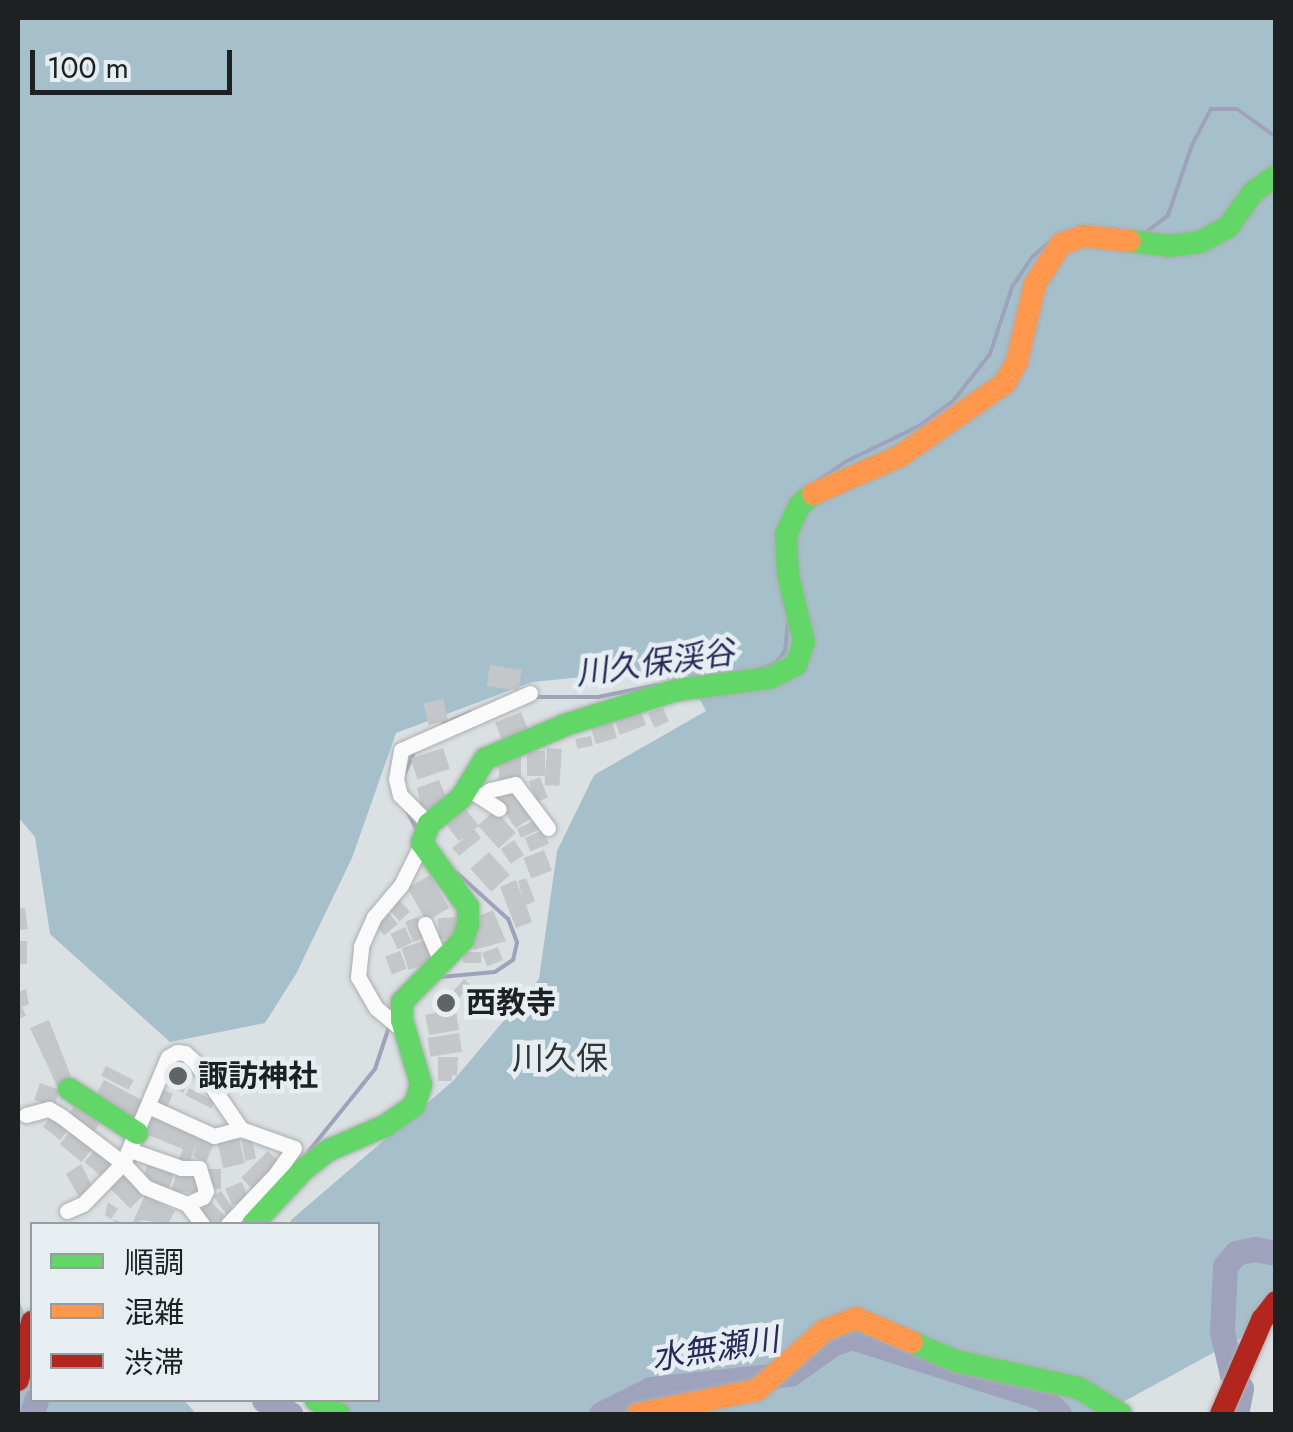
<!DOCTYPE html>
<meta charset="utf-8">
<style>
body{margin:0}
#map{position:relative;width:1293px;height:1432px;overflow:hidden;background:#dbe0e2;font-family:Jost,"Noto Sans JP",sans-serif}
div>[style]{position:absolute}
.forest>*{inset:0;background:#a6c0cb}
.stream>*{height:4px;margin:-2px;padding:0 2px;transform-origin:2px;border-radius:2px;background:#9ea2bc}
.river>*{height:25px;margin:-12.5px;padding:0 12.5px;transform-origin:12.5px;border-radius:12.5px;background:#9ea2bc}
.building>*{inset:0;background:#c4c7c9;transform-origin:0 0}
.roads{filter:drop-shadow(0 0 2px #abaeb0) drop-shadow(0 0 2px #abaeb0)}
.street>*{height:15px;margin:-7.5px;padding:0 7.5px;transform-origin:7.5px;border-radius:7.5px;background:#fafafb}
.fast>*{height:22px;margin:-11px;padding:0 11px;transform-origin:11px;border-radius:11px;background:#63d668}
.slow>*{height:22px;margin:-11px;padding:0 11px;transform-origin:11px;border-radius:11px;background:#ff974d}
.jam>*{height:22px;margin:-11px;padding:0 11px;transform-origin:11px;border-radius:11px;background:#b3261e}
.dots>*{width:28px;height:28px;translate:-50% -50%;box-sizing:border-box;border:5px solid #e6eef2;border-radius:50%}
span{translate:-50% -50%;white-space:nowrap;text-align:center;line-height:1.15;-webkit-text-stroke:9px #e6eef2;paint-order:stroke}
.poi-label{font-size:30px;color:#1e2122;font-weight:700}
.left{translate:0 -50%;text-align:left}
.water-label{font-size:32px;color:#292a5a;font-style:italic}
.neighbourhood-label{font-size:32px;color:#2f3639}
.frame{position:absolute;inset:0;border:20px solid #1e2122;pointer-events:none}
.legend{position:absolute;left:30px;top:1222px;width:350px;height:180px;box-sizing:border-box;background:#e6eef2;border:2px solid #969c9f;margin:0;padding:12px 18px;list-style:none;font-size:30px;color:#1e2122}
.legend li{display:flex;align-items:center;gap:20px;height:50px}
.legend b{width:50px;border:2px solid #969c9f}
.scale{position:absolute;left:30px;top:50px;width:202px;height:45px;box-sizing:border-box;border:5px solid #1e2122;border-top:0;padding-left:12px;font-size:30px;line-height:35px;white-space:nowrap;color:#1e2122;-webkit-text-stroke:8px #e6eef2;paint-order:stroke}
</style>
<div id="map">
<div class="forest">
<i style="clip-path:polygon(18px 18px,1275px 18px,1275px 1319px,1101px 1414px,352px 1414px,340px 1400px,378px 1400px,378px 1224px,291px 1224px,291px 1220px,453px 1081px,539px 979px,557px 851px,594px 775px,706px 711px,683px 667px,532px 682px,396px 733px,352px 858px,296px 974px,265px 1023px,170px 1042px,50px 934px,35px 837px,18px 817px)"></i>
<i style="clip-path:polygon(18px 1296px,26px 1319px,32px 1323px,32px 1400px,184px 1400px,196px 1414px,18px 1414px)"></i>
</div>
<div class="stream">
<i style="left:1144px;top:234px;width:31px;rotate:-38deg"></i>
<i style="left:1168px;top:215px;width:74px;rotate:-71.1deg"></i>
<i style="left:1192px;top:145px;width:41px;rotate:-62.2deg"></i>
<i style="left:1211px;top:109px;width:26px"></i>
<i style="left:1237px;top:109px;width:48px;rotate:35.7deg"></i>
<i style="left:818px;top:481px;width:35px;rotate:-35deg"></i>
<i style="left:847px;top:461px;width:80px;rotate:-25.9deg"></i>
<i style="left:919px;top:426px;width:42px;rotate:-36.3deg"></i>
<i style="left:953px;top:401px;width:60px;rotate:-51.8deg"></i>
<i style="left:990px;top:354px;width:71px;rotate:-71.8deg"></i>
<i style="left:1012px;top:287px;width:36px;rotate:-56deg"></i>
<i style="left:1032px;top:257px;width:26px;rotate:-40deg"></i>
<i style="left:760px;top:669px;width:17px;rotate:-21deg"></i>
<i style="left:776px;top:663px;width:15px;rotate:-53deg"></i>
<i style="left:785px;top:651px;width:28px;rotate:-84deg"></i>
<i style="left:533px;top:697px;width:65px"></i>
<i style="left:598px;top:697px;width:60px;rotate:-11.5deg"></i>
<i style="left:443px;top:724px;width:30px;rotate:-23deg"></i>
<i style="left:405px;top:773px;width:25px;rotate:-67deg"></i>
<i style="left:407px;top:811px;width:21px;rotate:62deg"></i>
<i style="left:440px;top:977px;width:55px;rotate:-5.2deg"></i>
<i style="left:495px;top:972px;width:22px;rotate:-34deg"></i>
<i style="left:513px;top:960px;width:18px;rotate:-77deg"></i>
<i style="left:517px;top:942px;width:25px;rotate:-111deg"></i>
<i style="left:508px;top:919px;width:69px;rotate:-138deg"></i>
<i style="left:309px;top:1151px;width:105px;rotate:-51.2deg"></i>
<i style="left:375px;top:1069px;width:44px;rotate:-71.6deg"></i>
</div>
<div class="river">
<i style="left:264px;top:1400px;width:30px;rotate:28deg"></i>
<i style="left:32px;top:1414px;width:15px;rotate:-74deg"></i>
<i style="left:601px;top:1414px;width:56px;rotate:-26.6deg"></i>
<i style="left:651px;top:1389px;width:140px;rotate:-6.2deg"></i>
<i style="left:790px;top:1374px;width:54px;rotate:-35.2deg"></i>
<i style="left:834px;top:1343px;width:19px;rotate:-18deg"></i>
<i style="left:852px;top:1337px;width:201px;rotate:17.7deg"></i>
<i style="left:1043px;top:1398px;width:23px;rotate:45deg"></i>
<i style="left:1236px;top:1414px;width:26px;rotate:-79deg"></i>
<i style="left:1241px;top:1388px;width:17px;rotate:-123deg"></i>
<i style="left:1232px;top:1374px;width:43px;rotate:-103.4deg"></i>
<i style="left:1222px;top:1332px;width:66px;rotate:-87.4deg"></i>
<i style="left:1225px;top:1266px;width:17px;rotate:-50deg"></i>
<i style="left:1236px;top:1253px;width:19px;rotate:-12deg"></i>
<i style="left:1255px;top:1249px;width:21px;rotate:11deg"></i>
</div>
<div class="building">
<i style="left:490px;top:665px;width:32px;height:21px;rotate:9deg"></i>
<i style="left:443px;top:699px;width:22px;height:20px;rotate:77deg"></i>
<i style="left:663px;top:707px;width:16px;height:16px;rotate:68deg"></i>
<i style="left:641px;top:711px;width:15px;height:28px;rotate:70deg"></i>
<i style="left:521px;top:712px;width:24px;height:28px;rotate:68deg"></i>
<i style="left:610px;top:714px;width:25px;height:22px;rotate:74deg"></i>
<i style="left:591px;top:736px;width:10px;height:16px;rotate:79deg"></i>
<i style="left:443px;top:748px;width:22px;height:34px;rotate:72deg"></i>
<i style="left:521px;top:748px;width:32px;height:22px;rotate:90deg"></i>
<i style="left:547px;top:748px;width:15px;height:37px;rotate:4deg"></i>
<i style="left:527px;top:751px;width:18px;height:25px"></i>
<i style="left:540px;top:777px;width:22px;height:12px;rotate:69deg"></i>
<i style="clip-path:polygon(439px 780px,445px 795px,457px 791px,423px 816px,417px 788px)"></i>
<i style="left:515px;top:787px;width:35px;height:22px;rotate:57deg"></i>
<i style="clip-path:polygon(460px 802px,479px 826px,474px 829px,481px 838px,459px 856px,452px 848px,468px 835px,459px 841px,441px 818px)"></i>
<i style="left:495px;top:810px;width:31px;height:23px;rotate:48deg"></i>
<i style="left:536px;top:820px;width:10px;height:21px;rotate:66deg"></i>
<i style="left:543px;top:830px;width:15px;height:20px;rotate:67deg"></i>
<i style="left:514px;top:840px;width:18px;height:16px;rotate:56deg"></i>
<i style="left:544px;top:850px;width:22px;height:22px;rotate:69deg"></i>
<i style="left:489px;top:852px;width:31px;height:25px;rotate:48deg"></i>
<i style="left:430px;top:875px;width:38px;height:26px;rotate:60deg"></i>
<i style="clip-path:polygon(526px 878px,535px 901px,526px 905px,532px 922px,516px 928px,500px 887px,516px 880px,523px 899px,518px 881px)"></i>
<i style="left:399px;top:900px;width:16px;height:14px;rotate:47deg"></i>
<i style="clip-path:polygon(18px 908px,25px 908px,28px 929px,18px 930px)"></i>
<i style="clip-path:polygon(493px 910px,506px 941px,474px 950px,469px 938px,477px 935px,470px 920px)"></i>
<i style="left:387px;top:911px;width:17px;height:18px;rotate:50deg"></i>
<i style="left:417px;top:917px;width:22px;height:13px;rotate:68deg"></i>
<i style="left:460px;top:917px;width:21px;height:22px;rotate:87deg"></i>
<i style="left:405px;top:927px;width:17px;height:16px;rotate:65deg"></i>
<i style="left:429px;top:939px;width:23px;height:29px;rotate:72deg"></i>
<i style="left:18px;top:941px;width:9px;height:23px"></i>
<i style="left:498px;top:947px;width:14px;height:17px;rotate:69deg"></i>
<i style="left:400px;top:951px;width:19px;height:16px;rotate:69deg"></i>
<i style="left:463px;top:952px;width:18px;height:11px"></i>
<i style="left:464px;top:979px;width:9px;height:19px;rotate:41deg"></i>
<i style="clip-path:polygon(26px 989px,29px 1004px,22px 1007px,26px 1016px,18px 1019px,18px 992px)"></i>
<i style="clip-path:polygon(447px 994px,449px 1011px,456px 1010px,459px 1030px,429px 1035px,425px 1015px,435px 1013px,433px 996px)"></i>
<i style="clip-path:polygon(49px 1020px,72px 1079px,57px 1086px,30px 1028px)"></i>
<i style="left:459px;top:1033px;width:19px;height:32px;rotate:81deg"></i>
<i style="clip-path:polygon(438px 1057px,458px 1057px,457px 1076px,452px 1075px,452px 1081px,438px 1081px)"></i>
<i style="left:106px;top:1066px;width:31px;height:11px;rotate:27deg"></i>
<i style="left:175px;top:1071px;width:16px;height:17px;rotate:22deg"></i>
<i style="left:104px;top:1080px;width:47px;height:24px;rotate:28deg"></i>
<i style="left:40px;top:1083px;width:21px;height:18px;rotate:19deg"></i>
<i style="left:159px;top:1088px;width:15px;height:19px;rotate:23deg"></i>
<i style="left:189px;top:1088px;width:29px;height:8px;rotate:27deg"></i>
<i style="left:77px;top:1101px;width:31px;height:21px;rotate:32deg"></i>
<i style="clip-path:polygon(151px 1113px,214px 1144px,206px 1162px,193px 1156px,197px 1143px,187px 1168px,177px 1163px,183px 1149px,143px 1133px)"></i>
<i style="left:53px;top:1114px;width:22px;height:16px;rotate:39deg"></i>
<i style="left:73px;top:1128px;width:28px;height:21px;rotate:39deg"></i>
<i style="left:239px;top:1138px;width:26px;height:22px;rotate:77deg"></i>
<i style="left:252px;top:1138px;width:21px;height:11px;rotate:79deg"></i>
<i style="left:98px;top:1146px;width:25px;height:21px;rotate:40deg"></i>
<i style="left:268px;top:1151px;width:18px;height:38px;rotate:45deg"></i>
<i style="left:148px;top:1163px;width:28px;height:21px;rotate:18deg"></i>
<i style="clip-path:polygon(81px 1164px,94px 1190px,80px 1199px,66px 1174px)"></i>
<i style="left:206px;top:1169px;width:15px;height:20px"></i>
<i style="left:121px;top:1171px;width:33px;height:20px;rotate:45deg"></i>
<i style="clip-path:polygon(177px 1172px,201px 1172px,201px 1193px,171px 1192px)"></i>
<i style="left:242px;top:1182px;width:18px;height:18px;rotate:68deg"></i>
<i style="left:221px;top:1191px;width:24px;height:9px;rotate:55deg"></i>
<i style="clip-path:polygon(145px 1195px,175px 1211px,168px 1224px,143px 1220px,132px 1224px)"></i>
<i style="clip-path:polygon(210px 1201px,230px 1221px,226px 1224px,213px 1224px,200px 1211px)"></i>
<i style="clip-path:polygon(108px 1202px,118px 1209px,111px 1219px,128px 1224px,118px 1224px,105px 1215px)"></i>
</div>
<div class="roads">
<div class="street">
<i style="left:476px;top:794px;width:27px;rotate:33deg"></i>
<i style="left:481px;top:797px;width:11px;rotate:-38deg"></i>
<i style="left:490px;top:790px;width:26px;rotate:-13deg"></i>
<i style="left:515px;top:784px;width:55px;rotate:53.1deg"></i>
<i style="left:429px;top:824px;width:41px;rotate:-135deg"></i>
<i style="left:400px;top:795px;width:16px;rotate:-104deg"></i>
<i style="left:396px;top:779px;width:29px;rotate:-80deg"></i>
<i style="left:401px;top:750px;width:141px;rotate:-23.8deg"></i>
<i style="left:425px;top:924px;width:38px;rotate:67deg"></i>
<i style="left:406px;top:1033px;width:39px;rotate:-140deg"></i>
<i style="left:376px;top:1008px;width:36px;rotate:-120deg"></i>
<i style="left:358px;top:977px;width:31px;rotate:-84deg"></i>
<i style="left:361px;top:946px;width:32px;rotate:-66deg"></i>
<i style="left:374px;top:917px;width:42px;rotate:-49.8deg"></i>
<i style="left:401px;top:885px;width:47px;rotate:-63.4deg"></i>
<i style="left:148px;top:1106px;width:72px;rotate:24.4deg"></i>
<i style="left:214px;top:1136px;width:28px;rotate:-15deg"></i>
<i style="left:241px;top:1129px;width:56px;rotate:19.7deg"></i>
<i style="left:294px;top:1148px;width:33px;rotate:125deg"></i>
<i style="left:275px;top:1175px;width:68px;rotate:133.8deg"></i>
<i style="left:26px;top:1115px;width:24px;rotate:-15deg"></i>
<i style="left:49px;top:1109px;width:14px;rotate:30deg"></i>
<i style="left:61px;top:1116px;width:78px;rotate:37.2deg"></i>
<i style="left:123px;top:1163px;width:33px;rotate:47deg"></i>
<i style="left:145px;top:1187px;width:45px;rotate:22deg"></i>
<i style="left:187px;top:1204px;width:25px;rotate:53deg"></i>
<i style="left:130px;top:1150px;width:54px;rotate:19.4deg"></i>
<i style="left:181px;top:1168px;width:18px"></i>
<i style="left:199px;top:1168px;width:24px;rotate:73deg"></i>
<i style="left:206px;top:1191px;width:7px;rotate:117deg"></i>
<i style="left:203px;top:1197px;width:17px;rotate:156deg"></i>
<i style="left:67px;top:1211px;width:17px;rotate:-24deg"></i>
<i style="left:83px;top:1204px;width:57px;rotate:-45.7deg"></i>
<i style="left:123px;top:1163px;width:115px;rotate:-67deg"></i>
<i style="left:168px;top:1057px;width:10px;rotate:-29deg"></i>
<i style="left:177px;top:1052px;width:8px;rotate:7deg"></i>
<i style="left:185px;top:1053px;width:13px;rotate:42deg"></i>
<i style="left:195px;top:1062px;width:81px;rotate:55.5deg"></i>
</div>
<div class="fast">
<i style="left:1130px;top:241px;width:39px;rotate:7deg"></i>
<i style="left:1169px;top:246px;width:31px;rotate:-7deg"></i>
<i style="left:1200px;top:242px;width:32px;rotate:-28deg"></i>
<i style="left:1228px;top:227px;width:44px;rotate:-54.2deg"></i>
<i style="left:1254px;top:191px;width:27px;rotate:-34deg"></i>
<i style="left:69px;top:1089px;width:81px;rotate:32.9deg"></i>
<i style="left:253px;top:1224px;width:74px;rotate:-47.2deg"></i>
<i style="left:303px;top:1170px;width:33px;rotate:-38deg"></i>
<i style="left:329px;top:1150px;width:61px;rotate:-23.2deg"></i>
<i style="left:385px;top:1126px;width:35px;rotate:-35deg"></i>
<i style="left:414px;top:1106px;width:23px;rotate:-72deg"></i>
<i style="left:421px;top:1084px;width:67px;rotate:-106.5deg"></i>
<i style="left:402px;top:1020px;width:18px;rotate:-90deg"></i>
<i style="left:402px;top:1002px;width:87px;rotate:-45.5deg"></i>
<i style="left:463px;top:940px;width:17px;rotate:-73deg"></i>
<i style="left:468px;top:924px;width:17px;rotate:-90deg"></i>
<i style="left:468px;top:907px;width:79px;rotate:-125.7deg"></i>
<i style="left:422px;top:843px;width:20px;rotate:-70deg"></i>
<i style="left:429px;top:824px;width:41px;rotate:-39.1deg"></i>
<i style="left:461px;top:798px;width:46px;rotate:-58.4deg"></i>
<i style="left:485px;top:759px;width:87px;rotate:-23deg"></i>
<i style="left:565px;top:725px;width:117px;rotate:-17.4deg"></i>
<i style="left:677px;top:690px;width:94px;rotate:-7.4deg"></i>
<i style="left:770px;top:678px;width:29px;rotate:-27deg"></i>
<i style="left:796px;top:665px;width:24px;rotate:-71deg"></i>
<i style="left:804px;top:642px;width:69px;rotate:-103.4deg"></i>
<i style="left:788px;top:575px;width:41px;rotate:-92.8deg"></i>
<i style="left:786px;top:534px;width:31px;rotate:-65deg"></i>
<i style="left:799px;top:506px;width:18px;rotate:-41deg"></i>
<i style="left:912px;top:1342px;width:48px;rotate:23.4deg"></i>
<i style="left:956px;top:1361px;width:126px;rotate:12.4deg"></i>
<i style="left:1079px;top:1388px;width:49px;rotate:31.8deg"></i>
<i style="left:316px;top:1400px;width:27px;rotate:31deg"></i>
</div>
<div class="slow">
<i style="left:813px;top:494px;width:95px;rotate:-23.6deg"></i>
<i style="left:900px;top:456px;width:128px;rotate:-34.8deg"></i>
<i style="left:1005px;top:383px;width:25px;rotate:-61deg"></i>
<i style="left:1017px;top:361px;width:79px;rotate:-76.8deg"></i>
<i style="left:1035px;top:284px;width:48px;rotate:-57deg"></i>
<i style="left:1061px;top:244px;width:24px;rotate:-19deg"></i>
<i style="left:1084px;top:236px;width:46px;rotate:6.2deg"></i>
<i style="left:638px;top:1414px;width:121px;rotate:-11.4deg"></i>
<i style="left:757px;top:1390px;width:91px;rotate:-41.4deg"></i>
<i style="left:825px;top:1330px;width:33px;rotate:-21deg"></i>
<i style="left:856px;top:1318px;width:61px;rotate:23.2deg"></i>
</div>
<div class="jam">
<i style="left:18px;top:1380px;width:60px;rotate:-76.4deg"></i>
<i style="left:1221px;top:1414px;width:103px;rotate:-66.4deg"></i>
<i style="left:1262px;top:1320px;width:23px;rotate:-52deg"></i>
</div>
</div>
<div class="dots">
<i style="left:446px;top:1003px;background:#606465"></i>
<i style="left:178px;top:1076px;background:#606465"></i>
</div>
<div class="poi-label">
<span class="left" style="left:466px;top:1003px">西教寺</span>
<span class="left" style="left:198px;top:1076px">諏訪神社</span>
</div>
<div class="water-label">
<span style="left:655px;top:663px;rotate:-8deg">川久保渓谷</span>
<span style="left:715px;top:1349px;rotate:-9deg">水無瀬川</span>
</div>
<div class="neighbourhood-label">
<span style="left:560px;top:1058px">川久保</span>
</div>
<div class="frame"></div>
<ul class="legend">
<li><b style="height:12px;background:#63d668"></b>順調</li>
<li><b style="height:12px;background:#ff974d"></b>混雑</li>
<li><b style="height:12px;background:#b3261e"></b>渋滞</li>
</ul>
<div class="scale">100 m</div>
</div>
